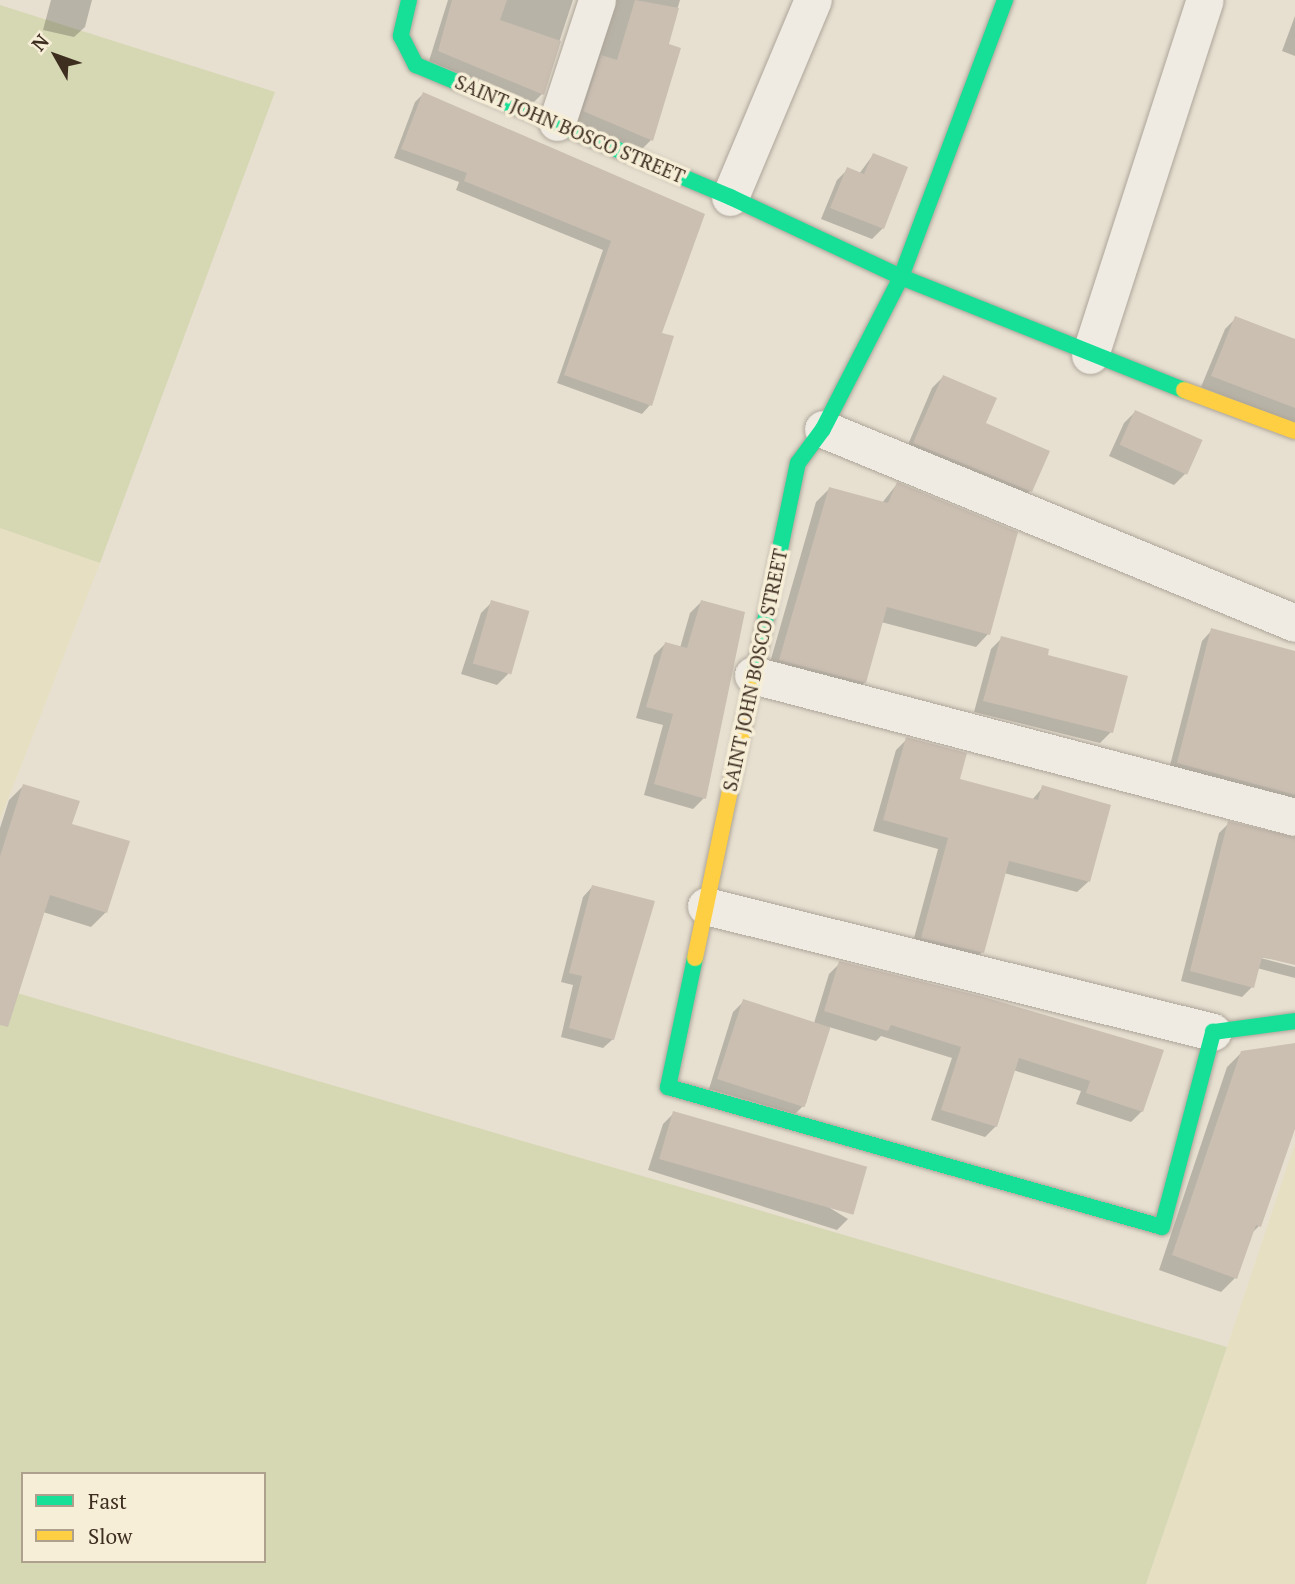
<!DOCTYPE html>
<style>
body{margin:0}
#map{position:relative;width:1295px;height:1584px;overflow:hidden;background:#e7e0d1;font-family:"PT Serif",serif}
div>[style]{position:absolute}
.farmland>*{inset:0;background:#e6dfc2}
.green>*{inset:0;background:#d6d7b3}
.shadow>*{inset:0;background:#0003}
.building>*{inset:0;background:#cbbfb2;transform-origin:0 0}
.roads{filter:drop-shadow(0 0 2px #ada599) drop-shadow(0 0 2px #ada599)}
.street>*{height:37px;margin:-18.5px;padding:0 18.5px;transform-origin:18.5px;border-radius:18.5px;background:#efebe3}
.fast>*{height:16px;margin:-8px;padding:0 8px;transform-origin:8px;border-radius:8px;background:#16e098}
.slow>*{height:16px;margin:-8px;padding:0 8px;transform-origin:8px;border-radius:8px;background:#ffcf43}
span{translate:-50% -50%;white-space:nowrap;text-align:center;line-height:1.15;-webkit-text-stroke:7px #f7eed8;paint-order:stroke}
.street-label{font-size:19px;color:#3d2e20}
.legend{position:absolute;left:21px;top:1472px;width:245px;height:91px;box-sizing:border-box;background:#f7eed8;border:2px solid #ada18e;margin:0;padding:9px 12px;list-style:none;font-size:21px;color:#3d2e20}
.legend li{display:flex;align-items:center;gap:14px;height:35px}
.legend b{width:35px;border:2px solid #ada18e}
.north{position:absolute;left:21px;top:21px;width:70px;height:70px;-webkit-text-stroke:5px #f7eed8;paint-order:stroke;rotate:310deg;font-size:19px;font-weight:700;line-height:28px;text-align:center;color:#3d2e20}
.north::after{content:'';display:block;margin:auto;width:24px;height:32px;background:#3d2e20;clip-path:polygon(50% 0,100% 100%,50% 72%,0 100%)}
</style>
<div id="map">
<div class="farmland">
<i style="clip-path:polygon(0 528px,100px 563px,0 820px)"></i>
<i style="clip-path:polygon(1295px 1143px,1295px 1584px,1146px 1584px,1227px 1347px)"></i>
</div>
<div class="green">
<i style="clip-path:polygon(0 5px,275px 92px,100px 563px,0 528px)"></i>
<i style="clip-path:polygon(evenodd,0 988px,1227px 1347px,1146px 1584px,0 1584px,0 988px,23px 1474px,264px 1474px,264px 1561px,23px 1561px,23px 1474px)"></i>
</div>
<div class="shadow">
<i style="clip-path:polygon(51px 0,92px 0,85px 27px,74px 37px,43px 30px)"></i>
<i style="clip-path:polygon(448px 0,573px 0,542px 94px,532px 104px,429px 61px)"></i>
<i style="clip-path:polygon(603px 0,680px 0,666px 46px,651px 140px,641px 150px,573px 122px)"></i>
<i style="clip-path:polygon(1295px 16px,1295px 56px,1282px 51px)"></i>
<i style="clip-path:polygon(423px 94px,703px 215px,660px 334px,650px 405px,642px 414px,557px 383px,603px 250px,456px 190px,459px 182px,394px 158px,415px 102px)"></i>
<i style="clip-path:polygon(873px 155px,883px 228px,872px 239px,821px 219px,837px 180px,848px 169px,859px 174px)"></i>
<i style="clip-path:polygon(1236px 318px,1295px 341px,1295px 424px,1201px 387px,1225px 329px)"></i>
<i style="clip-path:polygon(943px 377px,984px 424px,1030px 491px,1020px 502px,904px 454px,932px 388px)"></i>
<i style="clip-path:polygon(1135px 412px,1200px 441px,1185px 474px,1174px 485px,1109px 456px,1124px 423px)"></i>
<i style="clip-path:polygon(897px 484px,988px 634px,976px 647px,881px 622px,865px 682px,852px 695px,767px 673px,816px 502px,829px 489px,882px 503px)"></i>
<i style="clip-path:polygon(492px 602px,508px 674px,497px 685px,461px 674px,481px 613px)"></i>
<i style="clip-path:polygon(701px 602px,704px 798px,693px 809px,644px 795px,663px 725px,636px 718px,654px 655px,665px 644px,680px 648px,690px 613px)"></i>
<i style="clip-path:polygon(1212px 630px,1295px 661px,1295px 812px,1168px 773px,1202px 641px)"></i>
<i style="clip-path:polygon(1002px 638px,1111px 732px,1100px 743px,974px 712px,991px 649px)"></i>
<i style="clip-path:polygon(907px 739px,958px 780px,1032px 800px,1043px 787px,1109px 806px,1088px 882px,1077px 892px,1004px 873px,982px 952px,971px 963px,911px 949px,938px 849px,873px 831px,896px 750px)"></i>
<i style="clip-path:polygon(23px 786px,70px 825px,106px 912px,91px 927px,43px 912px,0 986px,0 828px,9px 800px)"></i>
<i style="clip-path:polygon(1229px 823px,1295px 838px,1295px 963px,1253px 956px,1295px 967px,1295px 978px,1257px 968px,1252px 987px,1242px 997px,1181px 981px,1219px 833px)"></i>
<i style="clip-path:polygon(592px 887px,613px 1039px,603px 1048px,561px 1037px,573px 985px,561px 982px,583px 897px)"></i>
<i style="clip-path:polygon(840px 963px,984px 998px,1142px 1111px,1131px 1122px,1076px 1104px,1081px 1091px,1013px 1070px,996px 1126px,985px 1137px,931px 1120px,952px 1058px,881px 1036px,876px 1041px,829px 1027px,806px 1103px,795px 1114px,709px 1089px,733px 1012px,744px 1001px,814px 1023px,829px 974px)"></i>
<i style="clip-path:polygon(1295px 1044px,1295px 1123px,1259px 1226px,1251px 1234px,1235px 1278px,1221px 1292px,1159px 1270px,1227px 1067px,1242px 1052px)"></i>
<i style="clip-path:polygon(674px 1113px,848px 1219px,837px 1230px,648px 1170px,663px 1124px)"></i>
</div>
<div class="building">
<i style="clip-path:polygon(452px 0,507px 0,500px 20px,561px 41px,544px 95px,438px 51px)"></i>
<i style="clip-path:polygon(635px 0,679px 8px,669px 44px,681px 48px,653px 141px,583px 111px,601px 55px,617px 60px)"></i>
<i style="clip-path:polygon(423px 92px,705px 214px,662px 333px,674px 336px,652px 406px,564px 375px,611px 241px,464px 181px,467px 173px,401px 149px)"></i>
<i style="clip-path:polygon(873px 153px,908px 167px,884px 229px,830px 208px,847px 167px,864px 174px)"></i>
<i style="clip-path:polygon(1235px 316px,1295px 339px,1295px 408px,1211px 376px)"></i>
<i style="clip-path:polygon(943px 375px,997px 398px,986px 423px,1050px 451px,1032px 492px,913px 443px)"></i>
<i style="left:1135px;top:410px;width:74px;height:38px;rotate:24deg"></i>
<i style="clip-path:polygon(897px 482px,1018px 532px,990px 635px,887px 607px,866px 683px,779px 660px,829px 487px,888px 503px)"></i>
<i style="left:491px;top:600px;width:40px;height:66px;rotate:16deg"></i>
<i style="clip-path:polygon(701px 600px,745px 612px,706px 799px,654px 784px,673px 714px,646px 707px,665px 642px,687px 648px)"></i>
<i style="clip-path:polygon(1211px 628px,1295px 651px,1295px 795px,1177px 763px)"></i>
<i style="clip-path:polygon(1001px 636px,1049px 649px,1048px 655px,1128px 676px,1113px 733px,983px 701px)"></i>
<i style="clip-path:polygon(906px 737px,967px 753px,960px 779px,1038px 800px,1042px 785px,1111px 805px,1090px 882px,1009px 861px,984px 953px,921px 938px,948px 838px,883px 820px)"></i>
<i style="clip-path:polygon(23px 784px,80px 801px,72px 824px,130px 841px,107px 913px,50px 895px,8px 1027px,0 1025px,0 856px)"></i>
<i style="clip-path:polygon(1228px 821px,1295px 837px,1295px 965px,1262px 957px,1254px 988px,1190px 971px)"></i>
<i style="clip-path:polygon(592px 885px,655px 901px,614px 1040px,569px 1028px,582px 976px,569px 973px)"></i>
<i style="clip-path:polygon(839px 961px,984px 997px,1164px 1050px,1143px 1112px,1086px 1093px,1090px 1081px,1019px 1058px,997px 1127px,941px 1110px,961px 1047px,891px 1025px,888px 1031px,824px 1011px)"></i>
<i style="left:743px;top:999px;width:92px;height:84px;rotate:18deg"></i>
<i style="clip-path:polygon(1295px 1043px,1295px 1129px,1261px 1227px,1256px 1225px,1237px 1279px,1172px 1255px,1241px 1051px)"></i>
<i style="left:673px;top:1111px;width:202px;height:50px;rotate:16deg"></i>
</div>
<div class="roads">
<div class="street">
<i style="left:557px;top:122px;width:128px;rotate:-71.8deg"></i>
<i style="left:730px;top:197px;width:214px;rotate:-67.2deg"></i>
<i style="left:1090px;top:355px;width:373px;rotate:-72.1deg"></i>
<i style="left:823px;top:429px;width:510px;rotate:22.34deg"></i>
<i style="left:753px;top:675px;width:560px;rotate:14.68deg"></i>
<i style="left:706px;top:906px;width:522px;rotate:13.96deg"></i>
</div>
<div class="fast">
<i style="left:409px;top:0;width:37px;rotate:103deg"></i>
<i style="left:401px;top:36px;width:33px;rotate:63deg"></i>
<i style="left:416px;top:65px;width:341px;rotate:22.8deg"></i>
<i style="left:730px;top:197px;width:189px;rotate:25.1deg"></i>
<i style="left:901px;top:277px;width:305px;rotate:21.8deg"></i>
<i style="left:751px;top:689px;width:231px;rotate:-78.3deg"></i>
<i style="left:798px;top:463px;width:42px;rotate:-53.7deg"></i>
<i style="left:823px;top:429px;width:171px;rotate:-62.8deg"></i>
<i style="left:901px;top:277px;width:296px;rotate:-69.4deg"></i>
<i style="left:695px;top:958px;width:132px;rotate:101.8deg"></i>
<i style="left:668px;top:1087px;width:513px;rotate:15.82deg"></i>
<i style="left:1162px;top:1227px;width:202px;rotate:-75.3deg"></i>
<i style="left:1213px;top:1032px;width:83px;rotate:-7.6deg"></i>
</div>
<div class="slow">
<i style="left:1184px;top:390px;width:118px;rotate:20.3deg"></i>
<i style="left:695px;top:958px;width:275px;rotate:-78.2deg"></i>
</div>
</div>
<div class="street-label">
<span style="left:570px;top:129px;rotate:23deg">SAINT JOHN BOSCO STREET</span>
<span style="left:755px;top:670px;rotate:-78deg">SAINT JOHN BOSCO STREET</span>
</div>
<ul class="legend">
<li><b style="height:9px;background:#16e098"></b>Fast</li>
<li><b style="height:9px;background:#ffcf43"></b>Slow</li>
</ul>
<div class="north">N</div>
</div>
